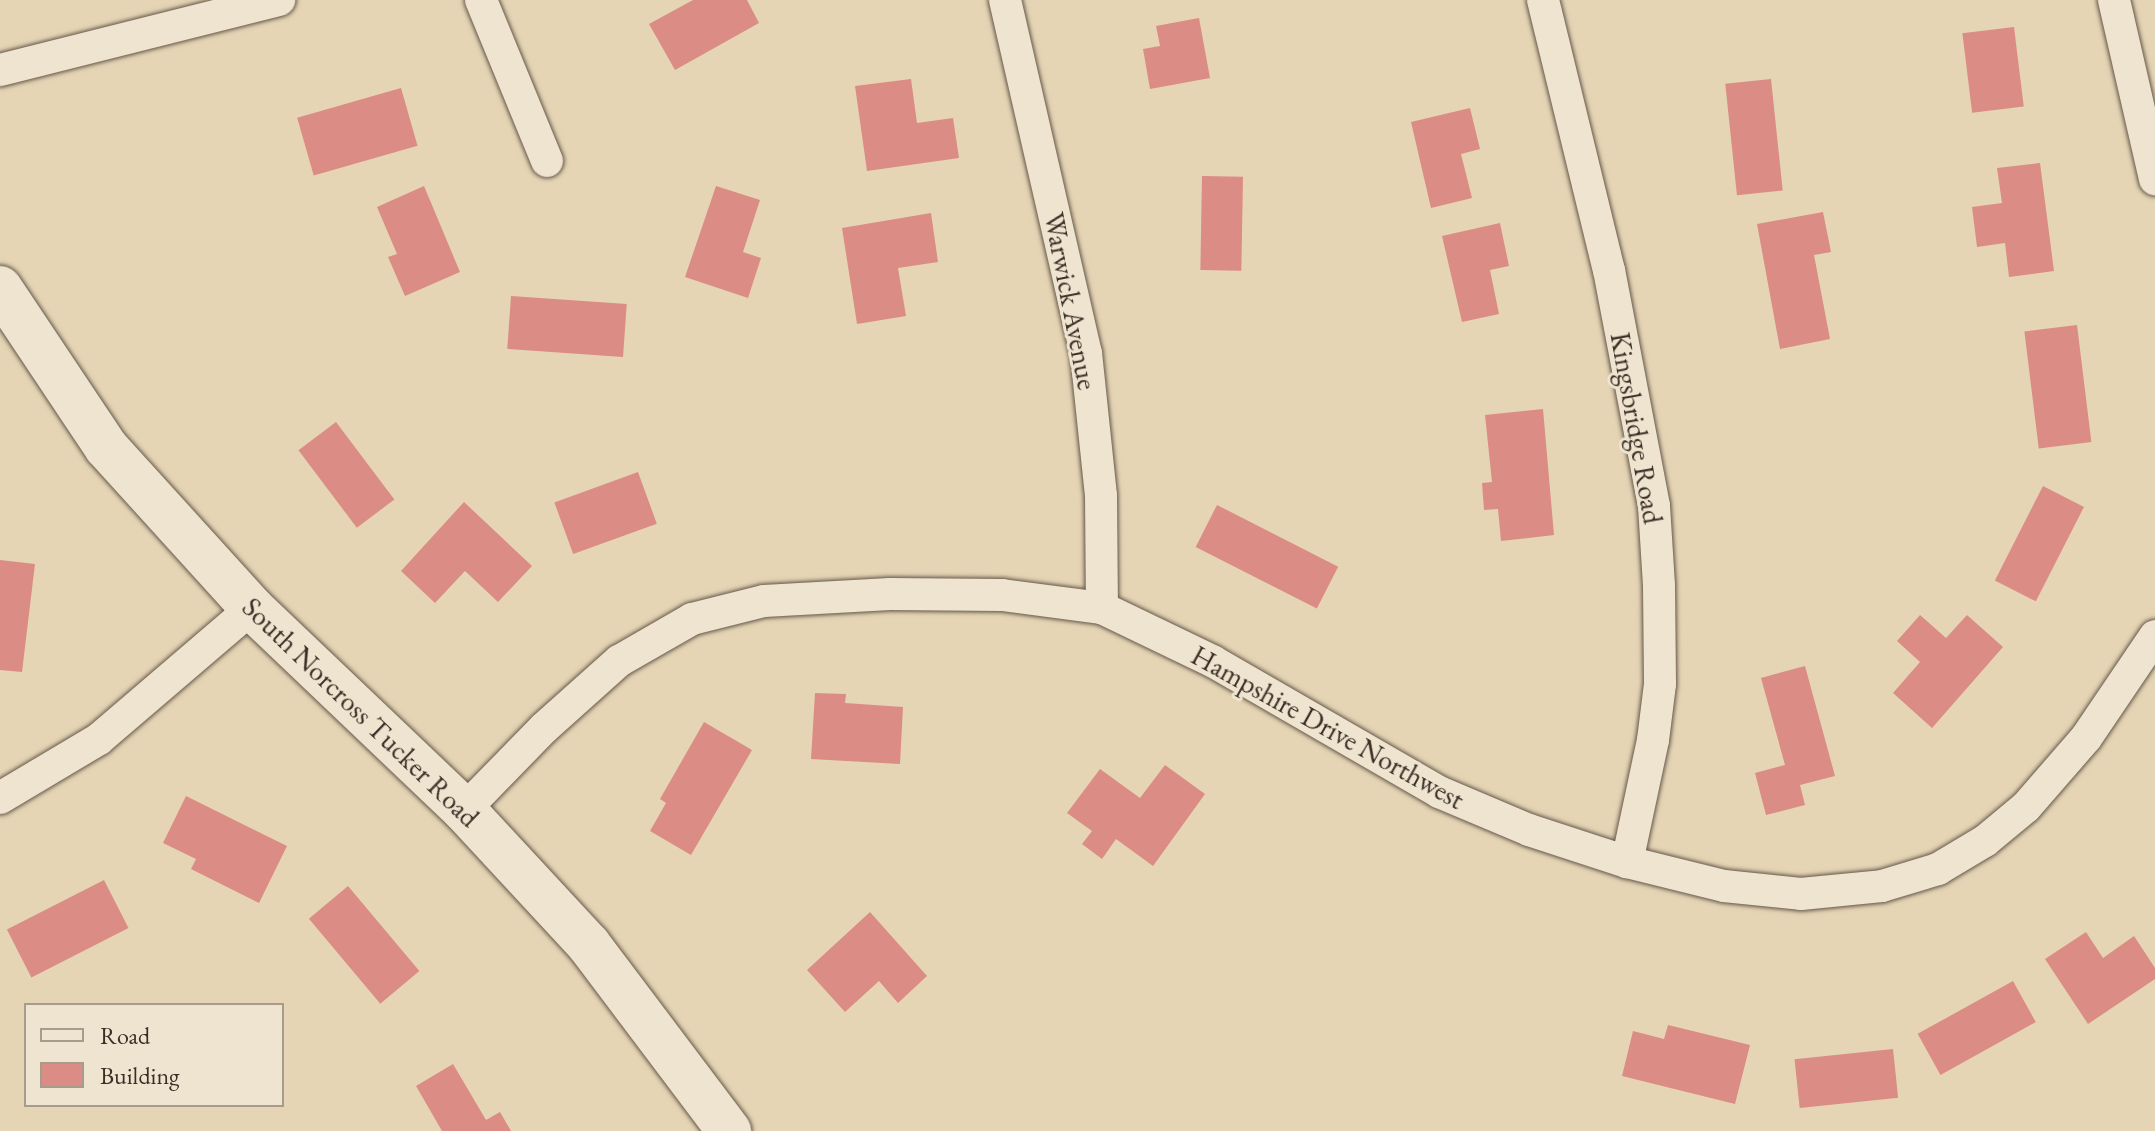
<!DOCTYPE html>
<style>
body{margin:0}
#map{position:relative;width:2155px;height:1131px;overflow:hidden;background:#e5d5b5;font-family:"EB Garamond",serif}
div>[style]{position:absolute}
.building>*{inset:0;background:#db8c84;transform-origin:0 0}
.roads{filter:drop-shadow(0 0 2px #66584a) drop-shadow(0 0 2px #66584a)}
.minor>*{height:32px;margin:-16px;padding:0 16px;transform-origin:16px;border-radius:16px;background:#eee4cf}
.secondary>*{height:44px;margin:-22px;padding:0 22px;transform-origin:22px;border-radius:22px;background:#eee4cf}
span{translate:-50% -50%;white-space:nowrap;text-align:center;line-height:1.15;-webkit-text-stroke:6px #eee4cf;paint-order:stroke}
.street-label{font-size:28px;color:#3c2e27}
.legend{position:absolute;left:24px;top:1003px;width:260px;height:104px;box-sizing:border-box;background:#eee4cf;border:2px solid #a79b8c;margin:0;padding:10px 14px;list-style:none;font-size:24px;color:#3c2e27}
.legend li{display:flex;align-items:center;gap:16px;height:40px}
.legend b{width:40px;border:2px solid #a79b8c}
</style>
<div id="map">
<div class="building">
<i style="clip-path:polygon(693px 0,747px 0,759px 23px,675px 70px,649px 24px)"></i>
<i style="clip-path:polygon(1199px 18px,1210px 78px,1150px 89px,1143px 49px,1160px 46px,1156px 26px)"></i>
<i style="left:2014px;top:27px;width:80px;height:52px;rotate:83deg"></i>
<i style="clip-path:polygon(911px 79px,917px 123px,953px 118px,959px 158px,867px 171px,855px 86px)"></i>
<i style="left:1771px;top:79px;width:112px;height:46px;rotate:84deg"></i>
<i style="left:401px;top:88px;width:60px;height:108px;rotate:74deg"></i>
<i style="clip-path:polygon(1470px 108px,1480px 149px,1461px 154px,1472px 198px,1431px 208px,1411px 122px)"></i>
<i style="clip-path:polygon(2040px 163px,2054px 271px,2009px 277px,2005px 243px,1977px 247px,1972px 207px,2002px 203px,1997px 168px)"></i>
<i style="left:1202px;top:176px;width:41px;height:94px;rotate:1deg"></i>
<i style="clip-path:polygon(424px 186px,460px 272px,405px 296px,388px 257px,397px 254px,377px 207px)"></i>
<i style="clip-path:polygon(716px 186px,760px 200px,743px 252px,761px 258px,748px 298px,685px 277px)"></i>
<i style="clip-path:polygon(1823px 212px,1831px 252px,1814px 255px,1830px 339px,1780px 349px,1757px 224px)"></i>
<i style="clip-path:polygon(931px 213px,938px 262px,898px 268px,906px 316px,857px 324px,842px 228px)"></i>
<i style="clip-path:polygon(1500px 223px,1509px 266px,1490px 270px,1499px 314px,1462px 322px,1442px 236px)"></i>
<i style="left:511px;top:296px;width:116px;height:53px;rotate:4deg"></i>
<i style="left:2077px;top:325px;width:118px;height:53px;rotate:83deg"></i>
<i style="clip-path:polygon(1543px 409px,1554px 535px,1501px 541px,1498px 509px,1484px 510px,1482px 483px,1492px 482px,1485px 415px)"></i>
<i style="left:336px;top:422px;width:97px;height:47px;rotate:53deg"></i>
<i style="left:638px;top:472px;width:55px;height:89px;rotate:70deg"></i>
<i style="left:2043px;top:486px;width:46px;height:106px;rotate:27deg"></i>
<i style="clip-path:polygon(464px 502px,532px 566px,498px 602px,465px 571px,435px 603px,401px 571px)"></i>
<i style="left:1217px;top:505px;width:136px;height:47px;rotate:27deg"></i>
<i style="clip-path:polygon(0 560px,35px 564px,22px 672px,0 670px)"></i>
<i style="clip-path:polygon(1920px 615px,1946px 638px,1967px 615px,2003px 647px,1932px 728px,1893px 693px,1920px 662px,1897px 641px)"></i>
<i style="clip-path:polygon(1805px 666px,1835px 776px,1800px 785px,1805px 805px,1766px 815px,1755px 773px,1785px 765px,1761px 678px)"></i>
<i style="clip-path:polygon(815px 693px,846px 694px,845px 703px,903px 707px,900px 764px,811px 759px)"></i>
<i style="clip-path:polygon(704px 722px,752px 750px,691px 855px,650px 831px,666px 803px,660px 799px)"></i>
<i style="clip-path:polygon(1165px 765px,1205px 794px,1153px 866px,1116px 839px,1102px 859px,1082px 844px,1092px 831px,1067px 813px,1100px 769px,1140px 798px)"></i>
<i style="clip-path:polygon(186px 796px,287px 846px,259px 903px,191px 869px,196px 859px,163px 843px)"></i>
<i style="left:104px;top:880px;width:54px;height:109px;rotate:63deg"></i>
<i style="left:348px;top:886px;width:111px;height:51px;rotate:50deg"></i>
<i style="clip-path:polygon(870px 912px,927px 976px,898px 1003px,879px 981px,845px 1012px,807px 970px)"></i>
<i style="clip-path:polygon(2086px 932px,2103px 958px,2134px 936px,2155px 968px,2155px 979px,2088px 1024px,2045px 959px)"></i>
<i style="left:2013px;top:981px;width:47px;height:109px;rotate:61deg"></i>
<i style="clip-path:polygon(1668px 1025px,1750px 1045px,1735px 1104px,1622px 1076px,1633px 1031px,1664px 1039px)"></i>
<i style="left:1893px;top:1049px;width:49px;height:99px;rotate:84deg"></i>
<i style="clip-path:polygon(453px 1064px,486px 1120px,500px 1112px,511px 1131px,442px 1131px,416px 1086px)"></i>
</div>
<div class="roads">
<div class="minor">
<i style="left:481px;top:0;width:174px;rotate:67.7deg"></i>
<i style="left:1005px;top:0;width:362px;rotate:77.1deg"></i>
<i style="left:1086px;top:353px;width:144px;rotate:84deg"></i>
<i style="left:1101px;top:496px;width:112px;rotate:89.5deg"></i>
<i style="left:1543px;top:0;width:278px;rotate:76.3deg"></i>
<i style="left:1609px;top:270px;width:240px;rotate:79.2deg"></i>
<i style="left:1654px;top:506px;width:80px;rotate:86.4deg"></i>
<i style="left:1659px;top:586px;width:98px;rotate:89.4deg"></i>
<i style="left:1660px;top:684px;width:56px;rotate:97.1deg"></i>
<i style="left:1653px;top:740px;width:125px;rotate:102deg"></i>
<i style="left:2114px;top:0;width:184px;rotate:77.1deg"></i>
<i style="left:0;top:70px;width:288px;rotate:-14.1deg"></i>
<i style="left:0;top:798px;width:115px;rotate:-30.8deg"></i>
<i style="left:99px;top:739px;width:201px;rotate:-40.6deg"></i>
<i style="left:464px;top:810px;width:115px;rotate:-45.7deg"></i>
<i style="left:544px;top:728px;width:101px;rotate:-41.8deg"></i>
<i style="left:619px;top:661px;width:84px;rotate:-29.9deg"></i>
<i style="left:692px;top:619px;width:74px;rotate:-14deg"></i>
<i style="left:764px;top:601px;width:126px;rotate:-3.2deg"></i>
<i style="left:890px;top:594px;width:112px;rotate:0.5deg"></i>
<i style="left:1002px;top:595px;width:101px;rotate:7.4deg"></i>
<i style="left:1102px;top:608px;width:124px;rotate:25.7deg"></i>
<i style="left:1214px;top:662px;width:260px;rotate:30deg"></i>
<i style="left:1439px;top:792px;width:98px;rotate:22.9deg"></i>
<i style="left:1529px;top:830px;width:103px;rotate:18.1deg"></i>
<i style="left:1627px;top:862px;width:100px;rotate:13.9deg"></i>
<i style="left:1724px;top:886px;width:77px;rotate:5.9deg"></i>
<i style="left:1801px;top:894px;width:81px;rotate:-5.6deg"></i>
<i style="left:1882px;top:886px;width:59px;rotate:-16.9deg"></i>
<i style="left:1938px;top:869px;width:55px;rotate:-30.8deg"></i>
<i style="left:1985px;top:841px;width:53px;rotate:-39.7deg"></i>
<i style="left:2026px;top:807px;width:91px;rotate:-49deg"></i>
<i style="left:2086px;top:738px;width:123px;rotate:-55.9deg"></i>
</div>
<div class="secondary">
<i style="left:0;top:288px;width:191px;rotate:56.3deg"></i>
<i style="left:106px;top:447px;width:217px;rotate:47.8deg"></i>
<i style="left:252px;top:608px;width:293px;rotate:43.6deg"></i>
<i style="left:464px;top:810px;width:184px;rotate:47.2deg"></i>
<i style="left:589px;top:945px;width:233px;rotate:53deg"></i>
</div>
</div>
<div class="street-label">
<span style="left:1071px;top:301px;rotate:79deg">Warwick Avenue</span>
<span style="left:1637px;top:428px;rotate:80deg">Kingsbridge Road</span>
<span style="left:361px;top:712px;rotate:44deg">South Norcross Tucker Road</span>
<span style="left:1328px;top:727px;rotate:29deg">Hampshire Drive Northwest</span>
</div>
<ul class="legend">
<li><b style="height:10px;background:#eee4cf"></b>Road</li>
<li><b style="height:22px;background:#db8c84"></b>Building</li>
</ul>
</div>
